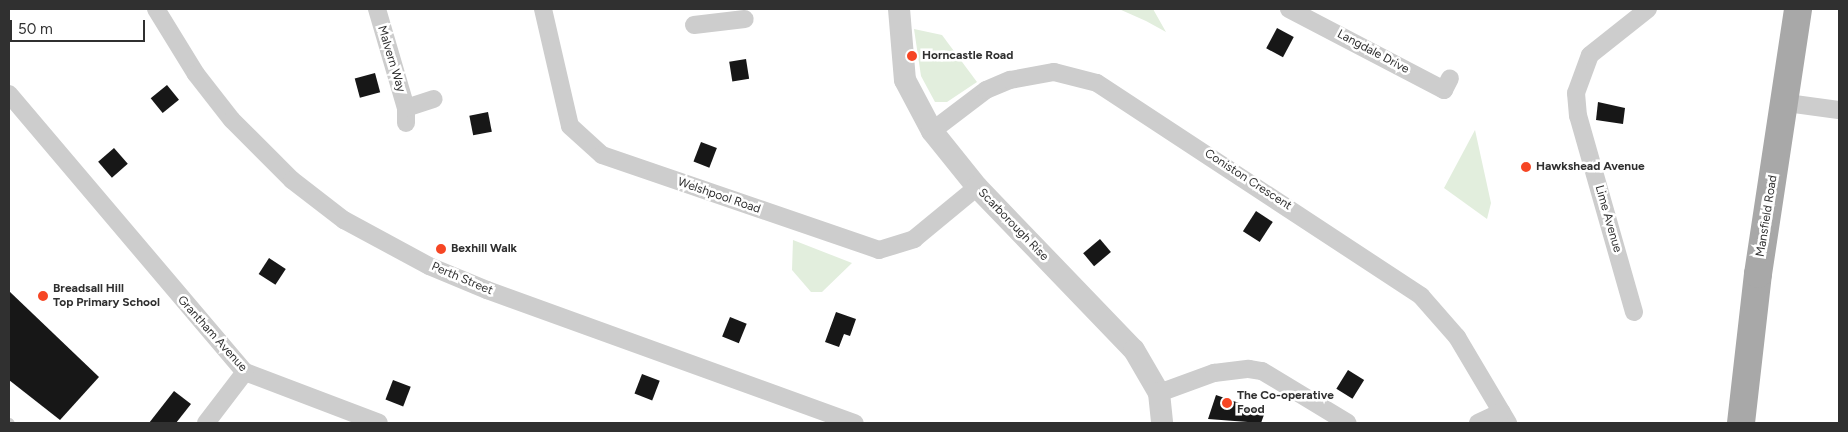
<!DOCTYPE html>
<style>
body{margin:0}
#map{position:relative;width:1848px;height:432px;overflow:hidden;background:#fff;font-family:Figtree,sans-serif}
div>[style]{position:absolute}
.green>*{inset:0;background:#e2eedd}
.building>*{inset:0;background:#171717;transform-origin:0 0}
.service>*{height:9px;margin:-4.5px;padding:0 4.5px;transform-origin:4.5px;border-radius:4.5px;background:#cdcdcd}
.minor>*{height:18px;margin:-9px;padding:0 9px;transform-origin:9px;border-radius:9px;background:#cdcdcd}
.tertiary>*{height:22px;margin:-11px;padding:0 11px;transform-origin:11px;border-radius:11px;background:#cdcdcd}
.primary>*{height:28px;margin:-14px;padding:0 14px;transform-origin:14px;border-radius:14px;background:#a8a8a8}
.dots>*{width:14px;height:14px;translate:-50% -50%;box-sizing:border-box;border:2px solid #fff;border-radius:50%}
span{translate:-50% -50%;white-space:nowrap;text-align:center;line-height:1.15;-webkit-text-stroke:5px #fff;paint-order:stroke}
.street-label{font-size:12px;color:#303030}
.poi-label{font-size:12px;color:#303030;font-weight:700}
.left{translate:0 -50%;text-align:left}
.frame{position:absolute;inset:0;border:10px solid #303030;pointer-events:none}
.scale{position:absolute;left:10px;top:20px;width:135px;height:22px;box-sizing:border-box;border:2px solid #303030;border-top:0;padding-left:6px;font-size:15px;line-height:18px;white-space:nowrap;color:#303030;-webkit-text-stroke:4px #fff;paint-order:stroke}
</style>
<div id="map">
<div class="green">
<i style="clip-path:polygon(1119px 9px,1153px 9px,1166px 32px,1146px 21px)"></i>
<i style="clip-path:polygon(914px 29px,942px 35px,977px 82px,947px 102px,935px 102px,921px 76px)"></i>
<i style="clip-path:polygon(1475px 130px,1491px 203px,1487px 219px,1444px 188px)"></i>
<i style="clip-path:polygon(793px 240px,852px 263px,822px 292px,811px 292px,792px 270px)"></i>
</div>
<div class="building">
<i style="left:1277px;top:28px;width:19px;height:23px;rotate:28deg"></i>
<i style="left:746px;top:59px;width:20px;height:17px;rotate:81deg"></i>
<i style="left:375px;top:73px;width:20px;height:21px;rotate:75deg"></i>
<i style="left:167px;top:85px;width:19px;height:21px;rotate:51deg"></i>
<i style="clip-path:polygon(1598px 102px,1625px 108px,1623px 124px,1596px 120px)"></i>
<i style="left:488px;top:112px;width:20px;height:19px;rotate:79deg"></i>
<i style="left:701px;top:142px;width:17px;height:21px;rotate:21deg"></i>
<i style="left:114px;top:148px;width:21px;height:21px;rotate:49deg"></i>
<i style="left:1256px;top:211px;width:20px;height:24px;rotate:33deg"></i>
<i style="left:1100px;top:239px;width:17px;height:22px;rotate:50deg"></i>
<i style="left:269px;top:258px;width:20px;height:19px;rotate:33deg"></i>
<i style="clip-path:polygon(9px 291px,99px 377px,60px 420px,9px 380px)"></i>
<i style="clip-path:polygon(836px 312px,856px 319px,850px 336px,844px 334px,839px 347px,825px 342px)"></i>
<i style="left:730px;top:317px;width:18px;height:21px;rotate:22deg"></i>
<i style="left:1348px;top:370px;width:19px;height:22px;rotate:32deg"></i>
<i style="left:642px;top:374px;width:19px;height:21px;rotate:21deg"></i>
<i style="left:393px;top:380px;width:19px;height:21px;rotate:21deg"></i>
<i style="clip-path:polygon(174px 391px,191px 404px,176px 423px,149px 423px)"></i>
<i style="clip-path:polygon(1216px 395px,1265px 412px,1261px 423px,1208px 419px)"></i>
</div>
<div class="service">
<i style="left:9px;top:422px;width:1px;rotate:45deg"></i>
</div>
<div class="minor">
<i style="left:156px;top:9px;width:76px;rotate:58.4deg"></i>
<i style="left:196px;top:74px;width:58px;rotate:52deg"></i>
<i style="left:232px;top:120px;width:85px;rotate:45deg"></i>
<i style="left:292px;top:180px;width:66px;rotate:37.6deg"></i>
<i style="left:344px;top:220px;width:97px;rotate:28.4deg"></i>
<i style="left:429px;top:266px;width:63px;rotate:22.5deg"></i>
<i style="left:487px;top:290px;width:391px;rotate:19.9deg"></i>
<i style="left:377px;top:9px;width:103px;rotate:73.7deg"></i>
<i style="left:406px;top:108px;width:15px;rotate:90deg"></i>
<i style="left:543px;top:9px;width:120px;rotate:77deg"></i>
<i style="left:570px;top:126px;width:43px;rotate:42.2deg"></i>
<i style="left:602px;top:155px;width:293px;rotate:18.9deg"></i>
<i style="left:879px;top:250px;width:37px;rotate:-17deg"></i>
<i style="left:914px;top:239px;width:82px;rotate:-39.5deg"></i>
<i style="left:1289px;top:9px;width:175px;rotate:27.6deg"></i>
<i style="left:1444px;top:90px;width:13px;rotate:-63deg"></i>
<i style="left:694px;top:25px;width:51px;rotate:-6.7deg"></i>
<i style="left:9px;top:94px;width:365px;rotate:49.7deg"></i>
<i style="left:245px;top:372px;width:143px;rotate:20.8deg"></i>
<i style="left:1787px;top:103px;width:52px;rotate:7.7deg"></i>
<i style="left:406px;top:108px;width:29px;rotate:-18deg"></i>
<i style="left:932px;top:131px;width:68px;rotate:-37.2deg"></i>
<i style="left:986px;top:90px;width:26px;rotate:-23deg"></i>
<i style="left:1010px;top:80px;width:45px;rotate:-10.3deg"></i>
<i style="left:1054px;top:72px;width:44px;rotate:14.3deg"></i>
<i style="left:1097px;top:83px;width:388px;rotate:33.3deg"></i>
<i style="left:1421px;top:296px;width:55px;rotate:48.7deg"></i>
<i style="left:1457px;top:337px;width:100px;rotate:59.3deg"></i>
<i style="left:1634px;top:312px;width:204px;rotate:-105.9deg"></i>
<i style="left:1578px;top:116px;width:23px;rotate:-95deg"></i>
<i style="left:1576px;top:93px;width:40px;rotate:-69.8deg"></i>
<i style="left:1590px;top:55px;width:74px;rotate:-38.4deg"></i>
<i style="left:1159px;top:393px;width:59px;rotate:-20deg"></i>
<i style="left:1214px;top:373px;width:35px;rotate:-7deg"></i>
<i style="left:1249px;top:369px;width:13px;rotate:9deg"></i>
<i style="left:1262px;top:371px;width:100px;rotate:31.2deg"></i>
<i style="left:206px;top:423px;width:64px;rotate:-52.6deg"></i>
<i style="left:1478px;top:423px;width:26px;rotate:-25deg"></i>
</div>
<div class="tertiary">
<i style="left:899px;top:9px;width:71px;rotate:85.2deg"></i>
<i style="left:905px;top:80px;width:58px;rotate:62.1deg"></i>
<i style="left:932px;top:131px;width:72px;rotate:51.2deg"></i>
<i style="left:977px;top:187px;width:226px;rotate:46.1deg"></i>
<i style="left:1134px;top:350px;width:50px;rotate:59.8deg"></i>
<i style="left:1159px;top:393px;width:30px;rotate:84deg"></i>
</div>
<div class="primary">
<i style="left:1741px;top:423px;width:150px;rotate:-83.5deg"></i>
<i style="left:1758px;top:274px;width:268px;rotate:-81.4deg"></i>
</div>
<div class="dots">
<i style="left:912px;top:56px;background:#f64624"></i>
<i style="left:1526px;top:167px;background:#f64624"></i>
<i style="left:441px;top:249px;background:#f64624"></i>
<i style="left:43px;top:296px;background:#f64624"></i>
<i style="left:1227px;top:403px;background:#f64624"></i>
</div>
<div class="street-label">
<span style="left:1373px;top:52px;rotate:28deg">Langdale Drive</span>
<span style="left:391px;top:59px;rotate:73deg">Malvern Way</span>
<span style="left:1248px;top:180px;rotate:33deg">Coniston Crescent</span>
<span style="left:719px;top:196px;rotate:19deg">Welshpool Road</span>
<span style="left:1767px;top:216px;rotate:-81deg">Mansfield Road</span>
<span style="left:1608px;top:219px;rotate:74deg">Lime Avenue</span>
<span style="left:1013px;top:225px;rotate:46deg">Scarborough Rise</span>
<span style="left:462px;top:279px;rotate:23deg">Perth Street</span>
<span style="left:212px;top:334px;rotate:48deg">Grantham Avenue</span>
</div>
<div class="poi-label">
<span class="left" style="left:922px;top:56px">Horncastle Road</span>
<span class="left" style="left:1536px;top:167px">Hawkshead Avenue</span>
<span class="left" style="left:451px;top:249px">Bexhill Walk</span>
<span class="left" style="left:53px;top:296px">Breadsall Hill<br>Top Primary School</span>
<span class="left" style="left:1237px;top:403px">The Co-operative<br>Food</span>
</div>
<div class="frame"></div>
<div class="scale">50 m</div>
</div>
